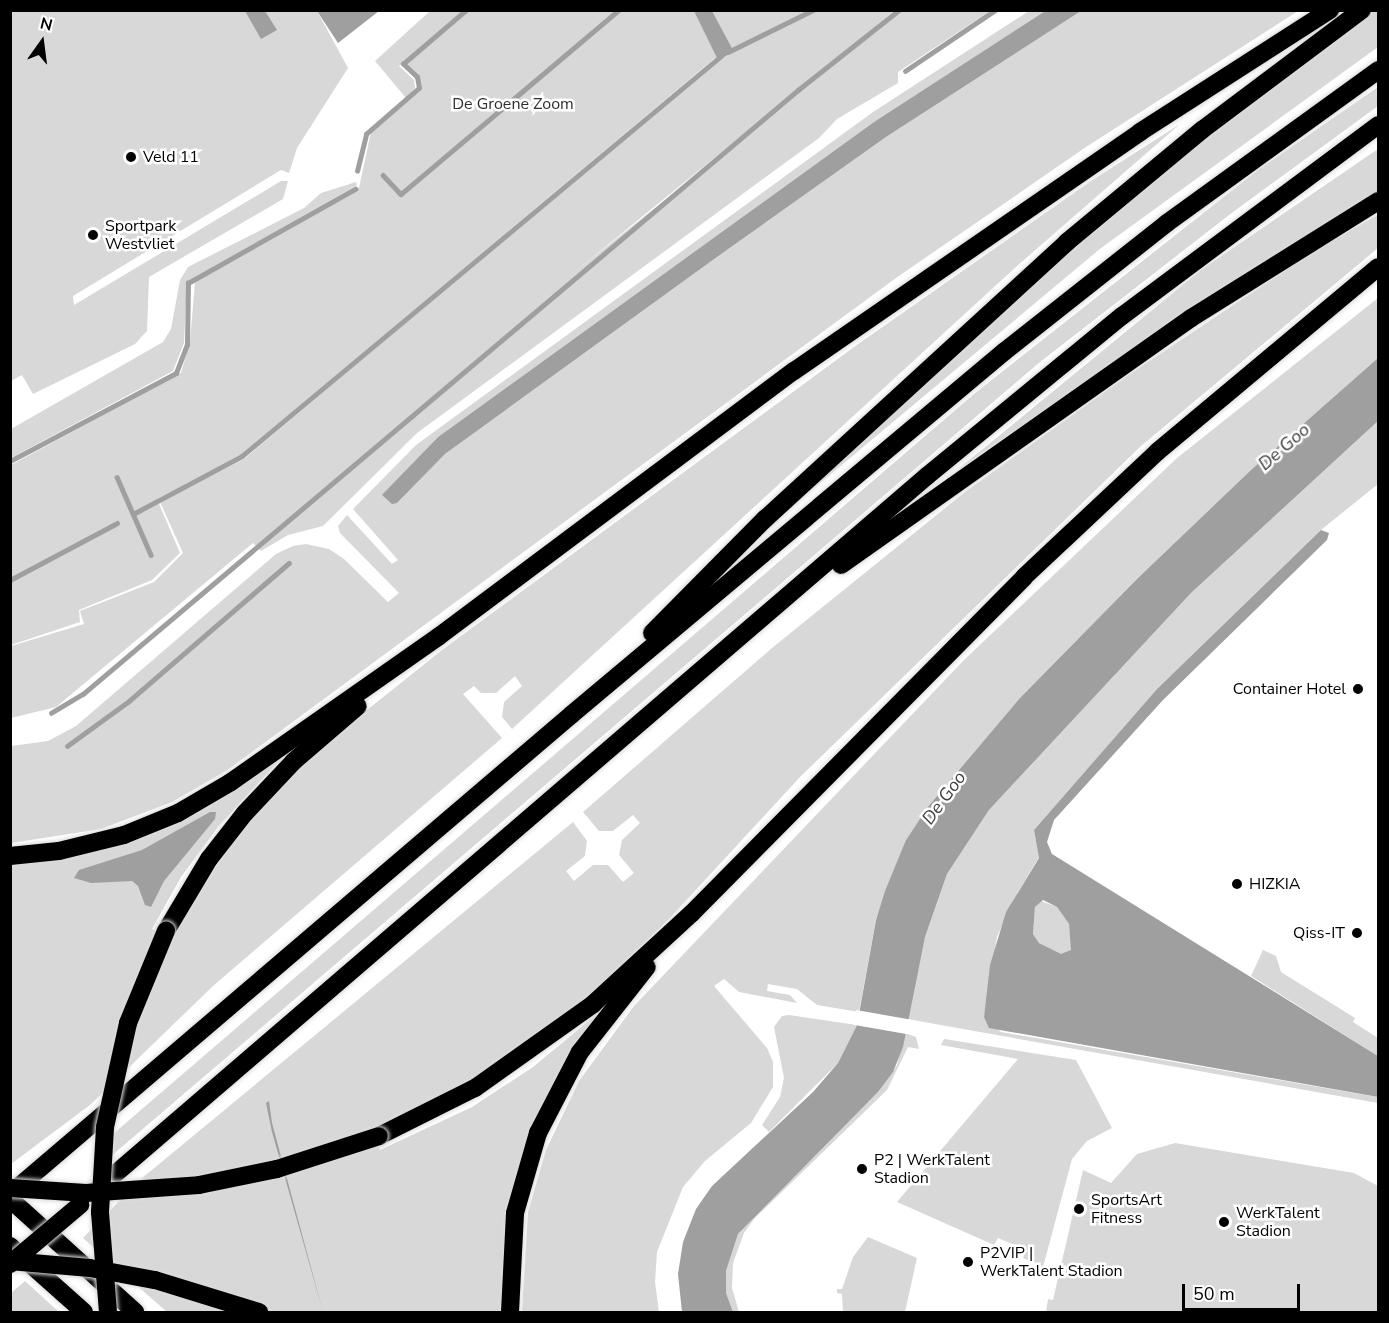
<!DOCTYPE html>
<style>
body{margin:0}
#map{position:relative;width:1389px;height:1323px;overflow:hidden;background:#fff;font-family:"Nunito Sans",sans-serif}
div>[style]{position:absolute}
.green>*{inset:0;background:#d8d8d8}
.water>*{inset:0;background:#9f9f9f}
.pier>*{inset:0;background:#fff;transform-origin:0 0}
.stream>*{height:4.5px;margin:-2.25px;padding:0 2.25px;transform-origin:2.25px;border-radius:2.25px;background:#9f9f9f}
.roads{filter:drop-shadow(0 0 2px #dbdbdb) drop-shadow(0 0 2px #dbdbdb)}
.highway>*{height:18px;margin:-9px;padding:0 9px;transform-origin:9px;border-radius:9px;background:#000}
.bridges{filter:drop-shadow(0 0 2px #dbdbdb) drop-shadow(0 0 2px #dbdbdb)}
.highway-bridge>*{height:18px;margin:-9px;padding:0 9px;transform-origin:9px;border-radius:9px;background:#000}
.dots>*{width:16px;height:16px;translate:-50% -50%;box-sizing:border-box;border:3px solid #fff;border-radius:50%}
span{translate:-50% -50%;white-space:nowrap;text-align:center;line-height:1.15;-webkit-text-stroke:5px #fff;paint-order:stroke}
.park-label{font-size:16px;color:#2f2f2f}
.poi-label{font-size:16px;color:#000}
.left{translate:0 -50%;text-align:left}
.right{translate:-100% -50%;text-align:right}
.water-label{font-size:18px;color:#404040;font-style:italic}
.frame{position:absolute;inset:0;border:12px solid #000;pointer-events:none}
.north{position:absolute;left:12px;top:12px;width:60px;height:60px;-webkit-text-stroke:4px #fff;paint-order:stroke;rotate:14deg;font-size:16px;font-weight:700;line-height:24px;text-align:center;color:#000}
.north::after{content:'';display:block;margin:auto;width:21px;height:27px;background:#000;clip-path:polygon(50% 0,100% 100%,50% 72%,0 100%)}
.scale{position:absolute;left:1182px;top:1284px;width:118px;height:27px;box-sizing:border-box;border:3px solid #000;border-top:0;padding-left:8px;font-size:18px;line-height:21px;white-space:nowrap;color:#000;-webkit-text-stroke:4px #fff;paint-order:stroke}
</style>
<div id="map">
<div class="green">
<i style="clip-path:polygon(11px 11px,317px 11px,348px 68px,297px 148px,289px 173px,281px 170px,73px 296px,74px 305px,281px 181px,288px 181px,283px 199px,149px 277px,147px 331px,135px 344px,33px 394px,22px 375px,11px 381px)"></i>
<i style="clip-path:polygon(430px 11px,463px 11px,399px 66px,414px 80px,415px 88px,406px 98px,375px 61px)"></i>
<i style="clip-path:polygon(468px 11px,809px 11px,715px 58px,242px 454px,157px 499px,180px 553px,152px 580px,79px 610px,80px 622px,11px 645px,11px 465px,181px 373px,190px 342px,195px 282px,359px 188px,371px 132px,421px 90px,418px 76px,406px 64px)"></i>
<i style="clip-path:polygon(818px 11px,894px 11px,572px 274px,902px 11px,990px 11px,898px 72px,898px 83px,837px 119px,819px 138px,417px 433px,323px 526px,288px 535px,261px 551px,253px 543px,56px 707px,11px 718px,11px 646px,84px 624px,80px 611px,154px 582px,183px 553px,160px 502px,244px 459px,718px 60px)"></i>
<i style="clip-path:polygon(1029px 11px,1047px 11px,874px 122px,438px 437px,383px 495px,397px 503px,445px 454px,717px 257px,886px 137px,1081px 11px,1298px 11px,1086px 147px,896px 278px,226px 771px,172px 802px,101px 829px,11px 843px,11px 746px,48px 741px,76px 726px,276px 554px,293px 546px,306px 544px,329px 549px,344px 559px,388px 602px,399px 593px,340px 533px,338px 526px,347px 515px,392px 564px,398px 560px,353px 509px,416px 445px,873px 112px)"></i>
<i style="clip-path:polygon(1369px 11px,1378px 11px,1378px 47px,1101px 248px,808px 493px,1011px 300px,1198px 139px)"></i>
<i style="clip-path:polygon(1378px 87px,1378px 106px,1233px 212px,1040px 362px,110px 1157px,113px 1134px,974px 394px,1258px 170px)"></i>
<i style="clip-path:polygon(1180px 124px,1017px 266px,512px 729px,502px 717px,504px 702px,522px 686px,515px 676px,496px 693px,481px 693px,474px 686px,463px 694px,502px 738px,213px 986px,90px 1105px,11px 1164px,11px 864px,58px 859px,130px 841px,285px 754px,218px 827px,181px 877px,152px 929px,171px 938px,231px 843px,287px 778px,347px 726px,442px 650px,854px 347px,1091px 181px)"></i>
<i style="clip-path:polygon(1378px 149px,1378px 196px,1251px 269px,956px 471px,1201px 270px)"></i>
<i style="clip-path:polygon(356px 182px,357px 185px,187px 282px,184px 343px,173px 371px,11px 458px,11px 429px,163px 342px,171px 329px,180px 280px,188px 267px,304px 208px,321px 193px)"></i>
<i style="clip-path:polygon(1378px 215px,1378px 248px,1141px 446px,800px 777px,669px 919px,584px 1001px,478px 1078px,373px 1130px,380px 1150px,472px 1107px,533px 1067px,608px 1005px,547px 1099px,504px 1312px,167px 1312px,83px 1238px,141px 1179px,573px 822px,587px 841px,585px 856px,566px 871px,574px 881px,593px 865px,608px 865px,623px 882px,634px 873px,619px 855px,622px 840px,640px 823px,633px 815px,613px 831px,599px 831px,583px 812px,772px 648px,965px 492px,1127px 376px,1319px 248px)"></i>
<i style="clip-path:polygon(1378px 298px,1378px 358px,1252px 469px,1138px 578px,1019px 699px,927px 808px,906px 840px,876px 919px,859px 1012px,817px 1005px,797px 989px,768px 984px,767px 991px,790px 995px,797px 1003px,739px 992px,724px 979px,714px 986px,767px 1048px,773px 1062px,773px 1087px,751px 1123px,705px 1161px,683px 1187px,657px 1252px,655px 1282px,659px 1312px,522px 1312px,528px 1212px,546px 1150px,579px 1081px,634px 1006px,964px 660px,1177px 458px)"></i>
<i style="clip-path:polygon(1378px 421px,1378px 484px,1321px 530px,1157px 689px,1034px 830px,1039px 857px,1012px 902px,997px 937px,984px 1017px,1001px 1032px,1371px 1096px,1378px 1097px,1378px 1103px,907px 1019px,925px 937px,947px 874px,989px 810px,1191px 593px)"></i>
<i style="clip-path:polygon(1041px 901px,1057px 907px,1069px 924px,1072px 950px,1061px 955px,1039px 943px,1033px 934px,1035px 907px)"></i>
<i style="clip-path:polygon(1263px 950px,1276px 956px,1281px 972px,1355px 1018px,1353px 1022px,1378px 1038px,1378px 1056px,1251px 976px)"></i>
<i style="clip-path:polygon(789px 1015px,857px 1025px,838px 1063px,769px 1132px,762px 1125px,780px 1097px,784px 1078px,774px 1027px,782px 1016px)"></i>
<i style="clip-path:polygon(905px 1033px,916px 1037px,919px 1049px,908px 1047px,887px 1090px,754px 1219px,744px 1233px,733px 1263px,732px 1288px,739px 1312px,733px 1312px,726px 1293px,726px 1271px,738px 1234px,878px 1092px,897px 1065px)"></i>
<i style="clip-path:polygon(944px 1039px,1076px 1060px,1112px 1128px,1087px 1141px,1072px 1159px,1043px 1267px,1023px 1258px,1026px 1250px,998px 1238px,994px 1245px,897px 1202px,1018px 1059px,941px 1045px)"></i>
<i style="clip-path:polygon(1175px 1143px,1354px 1173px,1378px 1186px,1378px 1312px,1046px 1312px,1048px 1299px,1053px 1300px,1083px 1170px,1111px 1183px,1137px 1154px)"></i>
<i style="clip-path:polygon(868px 1237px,917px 1258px,905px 1312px,843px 1312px,842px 1294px,837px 1293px,837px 1289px,842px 1289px,853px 1257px)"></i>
<i style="clip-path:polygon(25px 1281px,59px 1312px,11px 1312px,11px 1293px)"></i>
</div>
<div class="water">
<i style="clip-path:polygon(1047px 10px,1081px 11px,886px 137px,717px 257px,445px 454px,397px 503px,392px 504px,382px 495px,438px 437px,874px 122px)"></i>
<i style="clip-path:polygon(245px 11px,265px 11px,277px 30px,261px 39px)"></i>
<i style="clip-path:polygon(317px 11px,379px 11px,338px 43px)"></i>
<i style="clip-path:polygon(694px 11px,712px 11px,734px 52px,718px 60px)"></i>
<i style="clip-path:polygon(1378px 358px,1378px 421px,1191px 593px,989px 810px,947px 874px,925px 937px,903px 1047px,893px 1072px,878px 1092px,738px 1234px,726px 1271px,726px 1293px,733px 1312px,682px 1312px,678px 1274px,683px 1242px,696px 1209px,712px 1186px,813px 1092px,838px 1063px,857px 1025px,876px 920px,885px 891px,906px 840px,927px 808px,1019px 699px,1138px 578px,1252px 469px)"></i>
<i style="clip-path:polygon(evenodd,1321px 530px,1329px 533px,1327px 540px,1163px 700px,1054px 820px,1047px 842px,1052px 854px,1378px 1056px,1378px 1097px,989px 1028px,984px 1017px,990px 965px,1006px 912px,1039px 858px,1034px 830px,1157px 689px,1321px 530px,1043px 900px,1057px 907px,1069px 924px,1071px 950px,1061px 954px,1039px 943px,1033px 934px,1035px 907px,1043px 900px)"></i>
<i style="clip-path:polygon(210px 812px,216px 812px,215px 819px,164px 881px,151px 907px,145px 905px,138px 886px,132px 881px,91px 883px,74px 878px,79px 870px,142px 850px)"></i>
<i style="clip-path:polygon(269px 1101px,272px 1123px,323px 1312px,272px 1132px,266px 1103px)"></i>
</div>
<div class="pier">
<i style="left:856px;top:1010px;width:55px;height:15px;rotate:10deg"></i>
</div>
<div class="stream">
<i style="left:728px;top:52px;width:95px;rotate:-26.3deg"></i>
<i style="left:905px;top:71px;width:109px;rotate:-34.1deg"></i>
<i style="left:357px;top:171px;width:38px;rotate:-76deg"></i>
<i style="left:366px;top:134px;width:70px;rotate:-41deg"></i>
<i style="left:419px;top:88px;width:11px;rotate:-100deg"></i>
<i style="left:417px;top:77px;width:19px;rotate:-137deg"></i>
<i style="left:403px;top:64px;width:83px;rotate:-40.6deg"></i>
<i style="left:383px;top:175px;width:26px;rotate:47deg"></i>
<i style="left:401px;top:194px;width:285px;rotate:-40.2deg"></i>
<i style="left:10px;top:461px;width:188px;rotate:-27.9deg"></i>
<i style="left:176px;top:373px;width:30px;rotate:-69deg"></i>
<i style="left:187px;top:345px;width:62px;rotate:-89.1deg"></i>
<i style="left:188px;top:283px;width:192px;rotate:-29.4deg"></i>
<i style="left:117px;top:477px;width:85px;rotate:66.4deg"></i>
<i style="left:133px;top:514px;width:123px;rotate:-28deg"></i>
<i style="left:242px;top:456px;width:624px;rotate:-39.86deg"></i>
<i style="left:10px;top:580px;width:121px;rotate:-28deg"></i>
<i style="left:51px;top:713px;width:37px;rotate:-31deg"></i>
<i style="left:83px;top:694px;width:936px;rotate:-40.19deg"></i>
<i style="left:798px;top:90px;width:129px;rotate:-38.4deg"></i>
<i style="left:67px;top:746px;width:77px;rotate:-36deg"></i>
<i style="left:129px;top:701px;width:211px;rotate:-40.8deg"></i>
</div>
<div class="roads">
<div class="highway">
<i style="left:841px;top:565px;width:428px;rotate:-35.2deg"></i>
<i style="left:1191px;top:318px;width:221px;rotate:-32deg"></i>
<i style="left:652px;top:633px;width:161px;rotate:-45.3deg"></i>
<i style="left:765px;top:519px;width:410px;rotate:-42.5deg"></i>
<i style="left:1067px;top:242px;width:175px;rotate:-39.7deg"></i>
<i style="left:1202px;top:130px;width:200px;rotate:-36.9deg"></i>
<i style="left:10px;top:856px;width:49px;rotate:-5.8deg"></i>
<i style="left:59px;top:851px;width:67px;rotate:-13.8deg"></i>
<i style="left:124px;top:835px;width:58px;rotate:-22.2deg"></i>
<i style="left:178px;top:813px;width:61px;rotate:-30.3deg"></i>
<i style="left:231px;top:782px;width:253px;rotate:-35deg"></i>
<i style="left:438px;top:637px;width:444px;rotate:-36.8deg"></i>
<i style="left:794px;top:371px;width:421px;rotate:-34.6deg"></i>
<i style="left:1140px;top:132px;width:226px;rotate:-32.7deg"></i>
<i style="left:166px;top:931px;width:84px;rotate:-59.2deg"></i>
<i style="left:209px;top:859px;width:58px;rotate:-52deg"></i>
<i style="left:245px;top:813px;width:71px;rotate:-46.7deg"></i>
<i style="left:294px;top:761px;width:84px;rotate:-40.7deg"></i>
<i style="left:379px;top:1136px;width:107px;rotate:-26.6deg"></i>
<i style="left:475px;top:1088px;width:145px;rotate:-35.4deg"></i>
<i style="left:593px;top:1004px;width:133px;rotate:-42.6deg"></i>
<i style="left:691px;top:914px;width:474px;rotate:-45.3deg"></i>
<i style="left:1024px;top:577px;width:183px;rotate:-43.2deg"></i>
<i style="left:1157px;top:452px;width:288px;rotate:-39.9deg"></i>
<i style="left:93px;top:1193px;width:1100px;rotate:-40.69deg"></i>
<i style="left:927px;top:476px;width:252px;rotate:-39.4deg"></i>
<i style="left:1122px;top:316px;width:319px;rotate:-36.7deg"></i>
<i style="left:10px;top:1194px;width:738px;rotate:-40.49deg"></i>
<i style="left:571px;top:715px;width:566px;rotate:-39.99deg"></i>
<i style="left:1005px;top:351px;width:206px;rotate:-38.3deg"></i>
<i style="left:1167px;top:223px;width:261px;rotate:-35.9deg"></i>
<i style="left:10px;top:1199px;width:169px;rotate:42.1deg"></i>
<i style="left:10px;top:1246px;width:99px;rotate:41.7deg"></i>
<i style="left:510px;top:1312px;width:99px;rotate:-87.1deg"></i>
<i style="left:515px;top:1213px;width:83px;rotate:-74deg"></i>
<i style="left:538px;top:1133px;width:91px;rotate:-62.6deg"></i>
<i style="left:580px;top:1052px;width:108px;rotate:-51.8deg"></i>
</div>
</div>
<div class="bridges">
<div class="highway-bridge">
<i style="left:10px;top:1188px;width:76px;rotate:3.8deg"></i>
<i style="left:86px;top:1193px;width:113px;rotate:-4deg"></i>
<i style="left:199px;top:1185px;width:80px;rotate:-11.6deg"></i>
<i style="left:277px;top:1169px;width:107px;rotate:-17.9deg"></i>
<i style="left:10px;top:1261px;width:80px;rotate:5deg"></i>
<i style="left:90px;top:1268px;width:66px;rotate:10.5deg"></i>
<i style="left:155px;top:1280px;width:109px;rotate:17.1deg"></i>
<i style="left:10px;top:1264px;width:92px;rotate:-40.1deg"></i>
<i style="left:108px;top:1312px;width:100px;rotate:-94.6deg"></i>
<i style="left:100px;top:1212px;width:85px;rotate:-86.6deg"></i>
<i style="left:105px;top:1127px;width:107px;rotate:-77.5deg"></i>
<i style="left:128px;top:1023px;width:100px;rotate:-67.6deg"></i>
</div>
</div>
<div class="dots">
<i style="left:131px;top:157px;background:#000"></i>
<i style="left:93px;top:235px;background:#000"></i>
<i style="left:1358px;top:689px;background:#000"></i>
<i style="left:1237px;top:884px;background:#000"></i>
<i style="left:1357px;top:933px;background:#000"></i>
<i style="left:862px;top:1169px;background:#000"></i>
<i style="left:1079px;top:1209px;background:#000"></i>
<i style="left:1224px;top:1222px;background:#000"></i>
<i style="left:968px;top:1262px;background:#000"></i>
</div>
<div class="park-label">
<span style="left:513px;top:104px">De Groene Zoom</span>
</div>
<div class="poi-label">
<span class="left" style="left:143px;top:157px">Veld 11</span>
<span class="left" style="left:105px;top:235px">Sportpark<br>Westvliet</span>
<span class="right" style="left:1346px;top:689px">Container Hotel</span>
<span class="left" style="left:1249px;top:884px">HIZKIA</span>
<span class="right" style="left:1345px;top:933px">Qiss-IT</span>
<span class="left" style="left:874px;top:1169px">P2 | WerkTalent<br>Stadion</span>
<span class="left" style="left:1091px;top:1209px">SportsArt<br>Fitness</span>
<span class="left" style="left:1236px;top:1222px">WerkTalent<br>Stadion</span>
<span class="left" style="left:980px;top:1262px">P2VIP |<br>WerkTalent Stadion</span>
</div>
<div class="water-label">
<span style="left:1284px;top:447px;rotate:-41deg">De Goo</span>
<span style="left:944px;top:798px;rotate:-54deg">De Goo</span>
</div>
<div class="frame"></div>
<div class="north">N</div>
<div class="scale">50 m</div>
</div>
